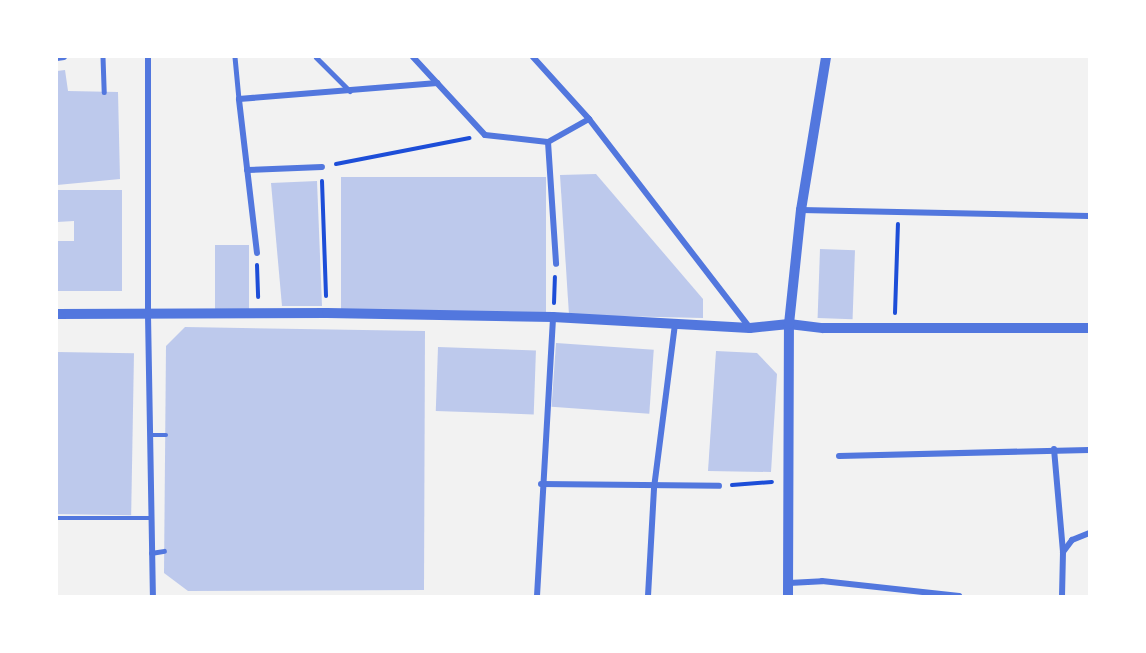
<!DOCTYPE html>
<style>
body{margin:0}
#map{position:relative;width:1146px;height:653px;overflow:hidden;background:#f2f2f2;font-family:Barlow,sans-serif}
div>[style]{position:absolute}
.building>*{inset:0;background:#bdc9ec;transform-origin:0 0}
.path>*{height:4px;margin:-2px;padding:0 2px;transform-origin:2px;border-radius:2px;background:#1d4ed8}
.service>*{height:4.5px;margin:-2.25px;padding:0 2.25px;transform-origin:2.25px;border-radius:2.25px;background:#5277de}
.minor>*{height:6px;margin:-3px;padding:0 3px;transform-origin:3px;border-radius:3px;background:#5277de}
.tertiary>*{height:10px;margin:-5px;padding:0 5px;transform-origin:5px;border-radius:5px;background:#5277de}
span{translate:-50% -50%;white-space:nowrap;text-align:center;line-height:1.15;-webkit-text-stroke:6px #fff;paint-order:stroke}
.frame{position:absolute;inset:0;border:58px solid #fff;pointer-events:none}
</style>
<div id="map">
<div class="building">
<i style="clip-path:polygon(65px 70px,68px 91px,118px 92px,120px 179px,57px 185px,57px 71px)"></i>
<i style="clip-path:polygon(596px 174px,703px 299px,703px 318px,569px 315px,560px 175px)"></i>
<i style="left:341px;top:177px;width:205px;height:135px"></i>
<i style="clip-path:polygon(317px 181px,322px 306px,282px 306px,271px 183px)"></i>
<i style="clip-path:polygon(57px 190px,122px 190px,122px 291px,57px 291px,57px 241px,74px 241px,74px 221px,57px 222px)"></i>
<i style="left:215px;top:245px;width:34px;height:64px"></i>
<i style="left:820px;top:249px;width:35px;height:69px;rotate:2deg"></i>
<i style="clip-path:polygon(185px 327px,425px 331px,424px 590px,188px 591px,164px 573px,166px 346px)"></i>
<i style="left:556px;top:343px;width:98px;height:64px;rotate:4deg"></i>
<i style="left:438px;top:347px;width:98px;height:64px;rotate:2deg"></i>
<i style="clip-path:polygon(716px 351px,757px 353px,777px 374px,771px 472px,708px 471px)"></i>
<i style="left:57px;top:352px;width:77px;height:162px;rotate:1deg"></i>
</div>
<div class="path">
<i style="left:336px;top:164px;width:136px;rotate:-11deg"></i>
<i style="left:322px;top:181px;width:115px;rotate:88deg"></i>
<i style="left:257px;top:265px;width:32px;rotate:88deg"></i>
<i style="left:554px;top:303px;width:26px;rotate:-88deg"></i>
<i style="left:895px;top:313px;width:89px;rotate:-88.1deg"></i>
<i style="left:732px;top:485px;width:40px;rotate:-4.3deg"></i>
</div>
<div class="service">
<i style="left:103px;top:57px;width:35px;rotate:88deg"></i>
<i style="left:235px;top:57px;width:42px;rotate:84.6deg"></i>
<i style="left:316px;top:57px;width:48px;rotate:45deg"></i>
<i style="left:150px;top:435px;width:16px"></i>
<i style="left:57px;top:518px;width:93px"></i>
<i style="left:151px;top:553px;width:13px;rotate:-9deg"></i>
</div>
<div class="minor">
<i style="left:148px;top:57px;width:258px;rotate:90deg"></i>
<i style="left:148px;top:315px;width:281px;rotate:89deg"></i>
<i style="left:413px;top:57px;width:106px;rotate:47.3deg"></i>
<i style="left:485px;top:135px;width:63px;rotate:6.3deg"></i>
<i style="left:548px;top:142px;width:47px;rotate:-29.3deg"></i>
<i style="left:533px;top:57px;width:84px;rotate:47.9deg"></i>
<i style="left:589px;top:119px;width:264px;rotate:52.4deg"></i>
<i style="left:57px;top:58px;width:7px;rotate:-8deg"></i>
<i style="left:548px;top:142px;width:122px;rotate:86.2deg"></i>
<i style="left:247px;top:170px;width:75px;rotate:-2.3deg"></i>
<i style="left:801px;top:210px;width:288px;rotate:1.2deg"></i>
<i style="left:257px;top:253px;width:155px;rotate:-96.7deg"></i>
<i style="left:239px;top:99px;width:199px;rotate:-4.6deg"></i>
<i style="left:1054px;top:449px;width:103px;rotate:85deg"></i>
<i style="left:1063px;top:552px;width:44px;rotate:91.3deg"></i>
<i style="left:839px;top:456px;width:250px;rotate:-1.4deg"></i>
<i style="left:541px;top:484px;width:178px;rotate:0.6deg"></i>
<i style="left:1063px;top:552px;width:15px;rotate:-53deg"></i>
<i style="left:1072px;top:540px;width:18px;rotate:-22deg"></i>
<i style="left:789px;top:583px;width:33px;rotate:-3deg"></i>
<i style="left:822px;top:581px;width:138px;rotate:6.2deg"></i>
<i style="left:537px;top:596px;width:279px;rotate:-86.7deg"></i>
<i style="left:648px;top:596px;width:108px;rotate:-86.8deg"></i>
<i style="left:654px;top:488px;width:165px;rotate:-82.7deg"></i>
</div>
<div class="tertiary">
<i style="left:57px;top:314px;width:270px;rotate:-0.2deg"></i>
<i style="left:327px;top:313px;width:226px;rotate:1deg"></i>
<i style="left:553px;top:317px;width:197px;rotate:3.2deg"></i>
<i style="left:750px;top:328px;width:39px;rotate:-6deg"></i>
<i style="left:789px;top:324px;width:34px;rotate:7deg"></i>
<i style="left:823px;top:328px;width:266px"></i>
<i style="left:788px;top:596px;width:272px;rotate:-89.8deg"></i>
<i style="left:789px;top:324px;width:115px;rotate:-84deg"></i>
<i style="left:801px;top:210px;width:155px;rotate:-80.7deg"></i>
</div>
<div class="frame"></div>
</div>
